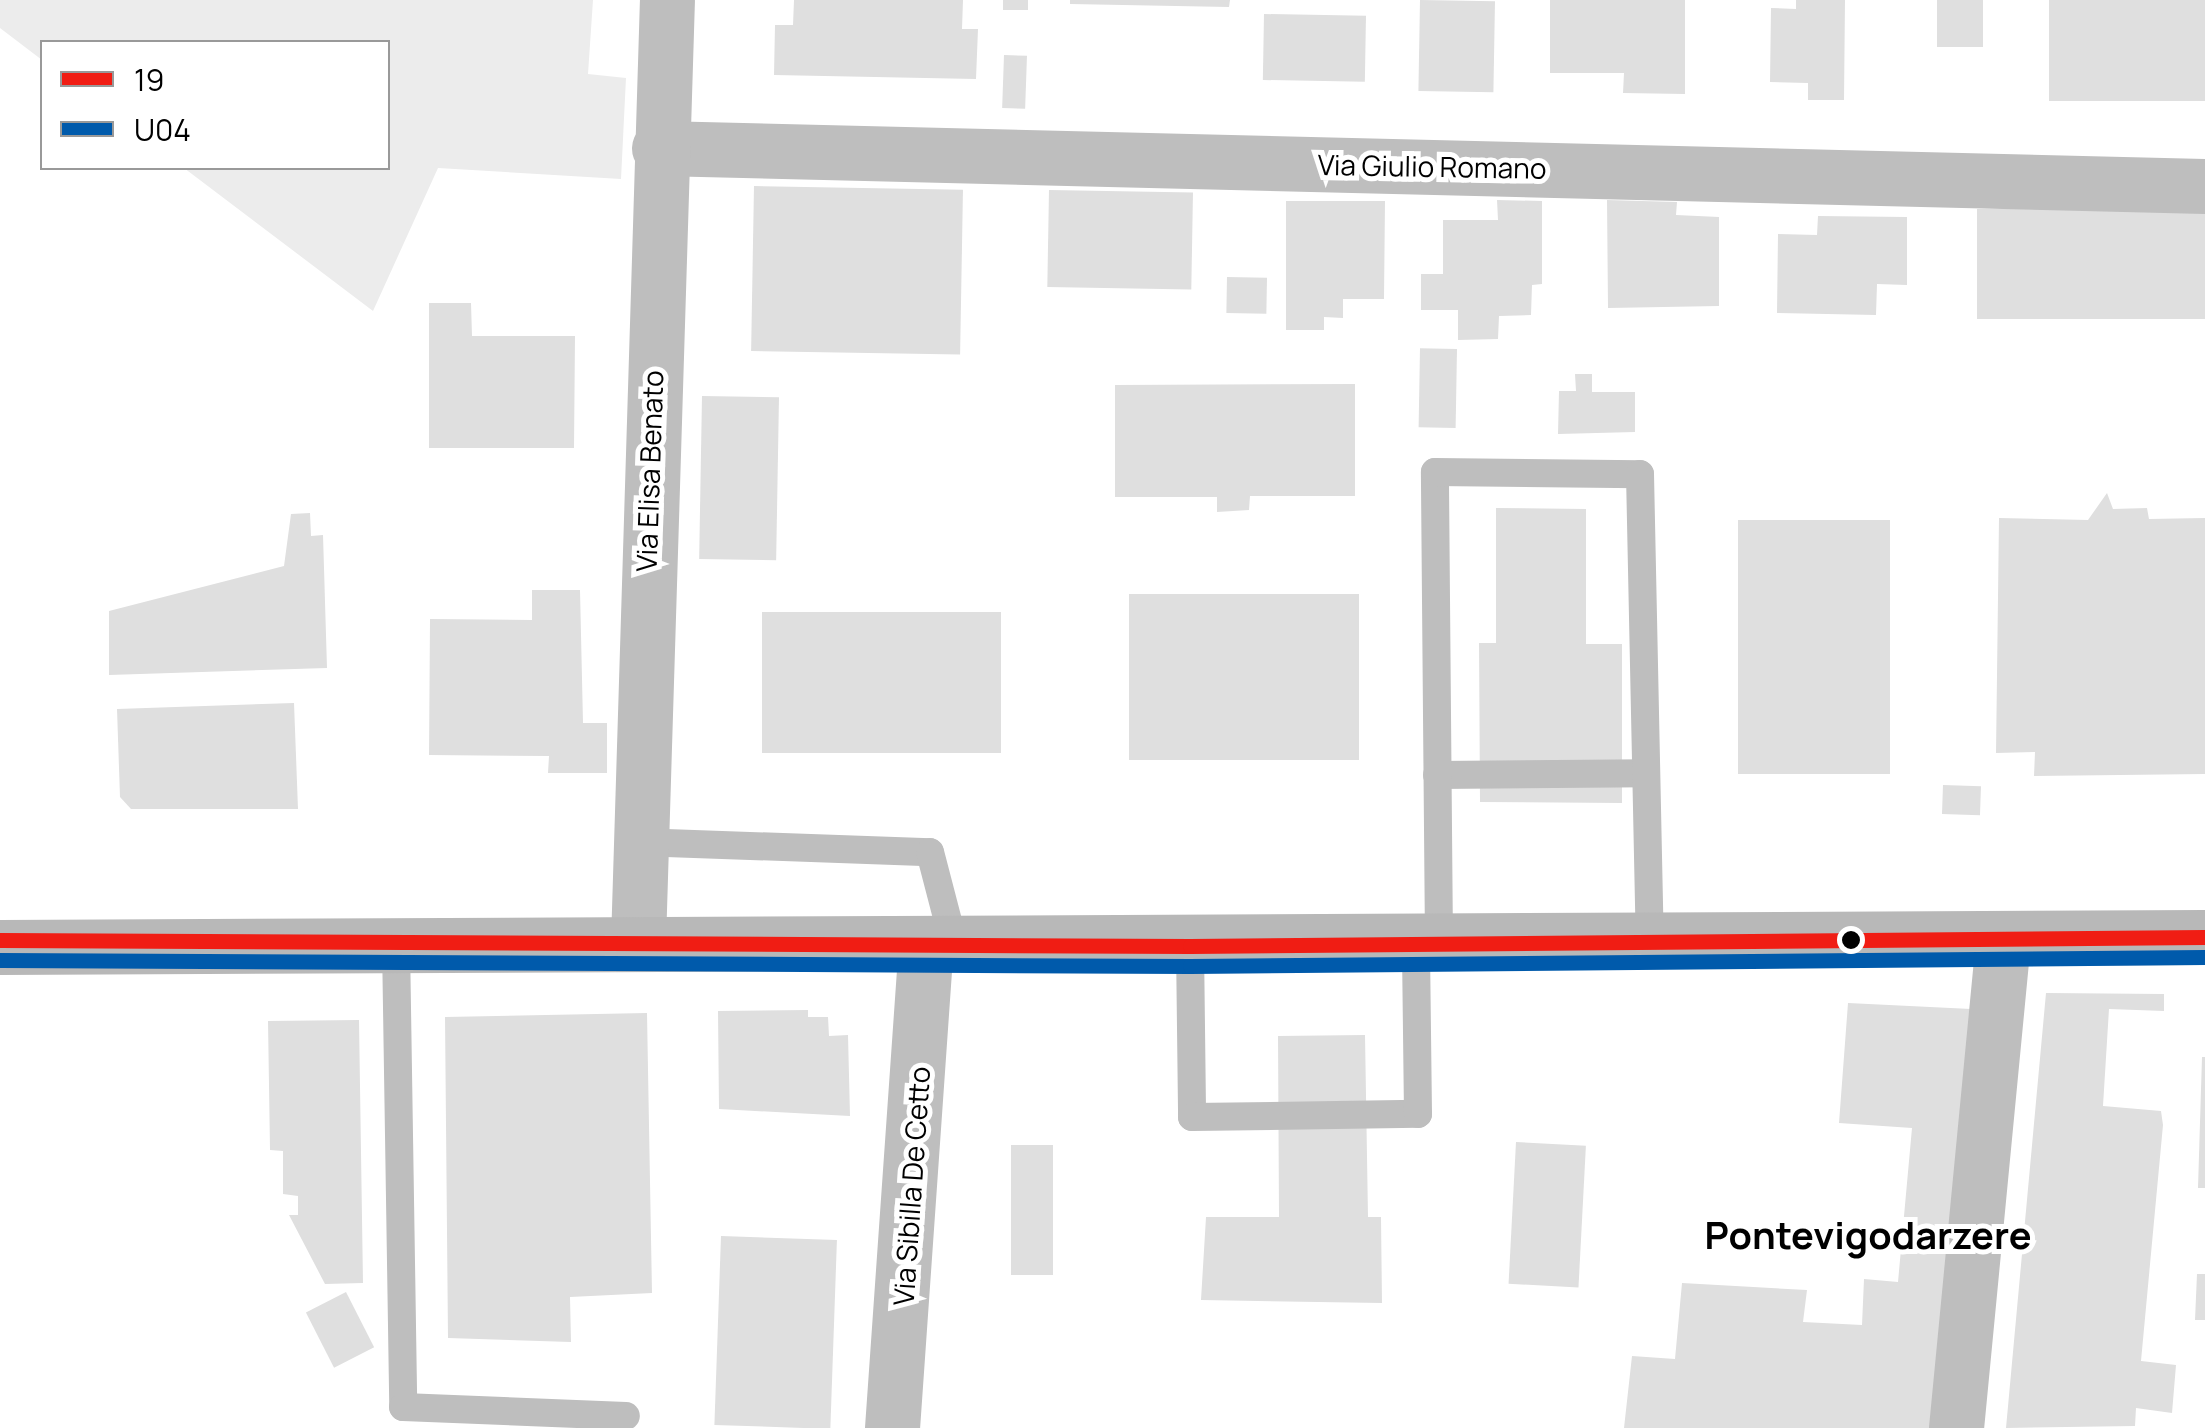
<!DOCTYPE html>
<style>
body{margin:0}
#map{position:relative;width:2205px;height:1428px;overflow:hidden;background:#fff;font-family:Manrope,sans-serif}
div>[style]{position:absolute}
.green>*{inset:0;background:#ececec}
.building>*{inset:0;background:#dfdfdf;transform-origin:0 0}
.lane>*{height:28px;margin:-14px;padding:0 14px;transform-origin:14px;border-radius:14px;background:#bebebe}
.street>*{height:55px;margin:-27.5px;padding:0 27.5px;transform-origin:27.5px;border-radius:27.5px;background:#bebebe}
.secondary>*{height:55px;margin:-27.5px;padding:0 27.5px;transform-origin:27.5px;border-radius:27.5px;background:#b8b8b8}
.bus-1>*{height:15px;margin:-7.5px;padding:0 7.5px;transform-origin:7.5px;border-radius:7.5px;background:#f01d14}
.bus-2>*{height:15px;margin:-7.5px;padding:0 7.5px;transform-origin:7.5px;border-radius:7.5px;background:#005aab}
.dots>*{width:28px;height:28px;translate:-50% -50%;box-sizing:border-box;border:5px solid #fff;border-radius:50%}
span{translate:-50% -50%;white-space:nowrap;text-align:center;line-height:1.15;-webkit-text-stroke:10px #fff;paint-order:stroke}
.street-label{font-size:28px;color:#000}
.district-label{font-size:38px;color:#000;font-weight:700}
.legend{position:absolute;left:40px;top:40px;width:350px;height:130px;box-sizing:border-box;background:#fff;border:2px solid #999;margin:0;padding:12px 18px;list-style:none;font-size:30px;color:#000}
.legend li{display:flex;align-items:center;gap:20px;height:50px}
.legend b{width:50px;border:2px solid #999}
</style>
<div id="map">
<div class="green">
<i style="clip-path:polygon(0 0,593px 0,588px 74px,626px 78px,621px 179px,438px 168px,373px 311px,184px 168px,388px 168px,388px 42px,42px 42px,42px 60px,0 28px)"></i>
</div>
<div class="building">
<i style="clip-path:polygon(794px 0,963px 0,962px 29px,978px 29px,976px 79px,774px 75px,775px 25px,793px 25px)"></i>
<i style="left:1003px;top:0;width:25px;height:10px"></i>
<i style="clip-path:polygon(1070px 0,1230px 0,1229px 7px,1070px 4px)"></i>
<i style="left:1420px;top:0;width:75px;height:91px;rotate:1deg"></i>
<i style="clip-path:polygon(1550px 0,1685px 0,1685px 94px,1623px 93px,1624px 73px,1550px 73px)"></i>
<i style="clip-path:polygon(1796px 0,1845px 0,1844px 100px,1808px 100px,1808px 83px,1770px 82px,1771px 8px,1796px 9px)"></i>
<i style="left:1937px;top:0;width:46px;height:47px"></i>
<i style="left:2049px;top:0;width:156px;height:101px"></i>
<i style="left:1264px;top:14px;width:102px;height:66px;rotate:1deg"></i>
<i style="left:1004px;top:55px;width:23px;height:53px;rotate:2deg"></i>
<i style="left:754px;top:186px;width:209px;height:165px;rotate:1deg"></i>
<i style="left:1049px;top:190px;width:144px;height:97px;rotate:1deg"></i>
<i style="clip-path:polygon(1497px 200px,1542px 201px,1542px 284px,1532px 285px,1531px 315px,1499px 316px,1498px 339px,1458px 340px,1458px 310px,1421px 310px,1421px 274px,1443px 274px,1443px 220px,1498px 220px)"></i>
<i style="clip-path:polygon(1607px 200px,1677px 202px,1676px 215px,1719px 217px,1719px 306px,1608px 308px)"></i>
<i style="clip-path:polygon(1286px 201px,1385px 201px,1384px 299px,1343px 299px,1343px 318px,1324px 317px,1324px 330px,1286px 330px)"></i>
<i style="left:1977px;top:209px;width:228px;height:110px"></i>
<i style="clip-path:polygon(1818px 216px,1907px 217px,1907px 285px,1877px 284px,1876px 315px,1777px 313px,1778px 234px,1817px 235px)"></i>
<i style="left:1227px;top:277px;width:40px;height:36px;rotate:1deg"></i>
<i style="clip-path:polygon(429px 303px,471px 303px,472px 336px,575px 336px,574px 448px,429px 448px)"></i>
<i style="left:1457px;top:349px;width:79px;height:37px;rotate:91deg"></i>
<i style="clip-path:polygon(1575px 374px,1592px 374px,1592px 392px,1635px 392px,1635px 432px,1558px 434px,1559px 391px,1576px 391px)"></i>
<i style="clip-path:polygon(1355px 384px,1355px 496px,1250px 496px,1249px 510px,1217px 512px,1217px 497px,1115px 497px,1115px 385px)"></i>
<i style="left:702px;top:396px;width:77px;height:163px;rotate:1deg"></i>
<i style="clip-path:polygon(2107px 493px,2113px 509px,2147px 508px,2149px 519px,2205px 518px,2205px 774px,2034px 776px,2035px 752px,1996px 753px,1999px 518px,2088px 520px)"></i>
<i style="clip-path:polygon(1496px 508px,1586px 509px,1586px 644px,1622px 644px,1622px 803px,1480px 802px,1479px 643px,1496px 643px)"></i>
<i style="clip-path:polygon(310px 513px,311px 536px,323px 535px,327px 668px,109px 675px,109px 611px,284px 566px,291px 514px)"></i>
<i style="left:1890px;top:520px;width:254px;height:152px;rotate:90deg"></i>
<i style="clip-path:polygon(532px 590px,580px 590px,583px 723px,607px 723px,607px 773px,548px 773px,549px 756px,429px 755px,430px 619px,532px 620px)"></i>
<i style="left:1129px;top:594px;width:230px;height:166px"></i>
<i style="left:762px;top:612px;width:239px;height:141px"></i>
<i style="clip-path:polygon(294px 703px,298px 809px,131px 809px,120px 797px,117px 709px)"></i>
<i style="left:1943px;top:785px;width:38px;height:29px;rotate:2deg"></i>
<i style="clip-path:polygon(2046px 993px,2164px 994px,2164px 1011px,2109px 1009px,2103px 1106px,2161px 1111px,2163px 1125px,2141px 1361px,2176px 1365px,2172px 1413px,2136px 1408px,2135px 1426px,2006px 1428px)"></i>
<i style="clip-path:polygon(1848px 1003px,1971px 1009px,1936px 1428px,1624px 1428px,1632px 1356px,1675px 1359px,1682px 1283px,1807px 1290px,1803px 1322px,1862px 1325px,1864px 1279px,1898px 1282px,1912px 1128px,1839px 1123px)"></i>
<i style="clip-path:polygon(808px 1010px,808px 1017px,828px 1017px,829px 1036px,848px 1035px,850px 1116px,719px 1109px,718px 1011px)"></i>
<i style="clip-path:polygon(647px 1013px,652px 1293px,570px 1297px,571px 1342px,448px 1338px,445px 1017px)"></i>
<i style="clip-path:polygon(359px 1020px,363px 1283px,325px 1284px,289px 1215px,298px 1215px,298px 1196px,283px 1194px,283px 1151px,270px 1150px,268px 1021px)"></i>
<i style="clip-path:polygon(1365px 1035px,1368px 1217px,1381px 1217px,1382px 1303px,1201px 1300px,1206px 1217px,1279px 1217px,1278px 1036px)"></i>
<i style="clip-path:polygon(2202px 1057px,2205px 1057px,2205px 1188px,2198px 1188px)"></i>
<i style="left:1516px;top:1142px;width:70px;height:142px;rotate:3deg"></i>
<i style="left:1011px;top:1145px;width:42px;height:130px"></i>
<i style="left:721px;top:1236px;width:116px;height:189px;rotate:2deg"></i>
<i style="clip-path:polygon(2197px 1274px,2205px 1274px,2205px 1320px,2195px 1320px)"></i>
<i style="left:346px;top:1292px;width:62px;height:45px;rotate:63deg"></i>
</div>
<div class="lane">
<i style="left:1437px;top:775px;width:209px;rotate:-0.5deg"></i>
<i style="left:638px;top:842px;width:292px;rotate:2deg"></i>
<i style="left:930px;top:852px;width:95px;rotate:75.4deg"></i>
<i style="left:1439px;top:943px;width:471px;rotate:-90.5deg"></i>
<i style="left:1435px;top:472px;width:205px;rotate:0.6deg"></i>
<i style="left:1640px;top:474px;width:467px;rotate:88.8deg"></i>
<i style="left:396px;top:944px;width:463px;rotate:89.1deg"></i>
<i style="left:403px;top:1407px;width:223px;rotate:2.3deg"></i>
<i style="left:1190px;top:946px;width:171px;rotate:89.3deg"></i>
<i style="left:1192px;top:1117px;width:226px;rotate:-0.8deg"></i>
<i style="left:1418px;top:1114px;width:171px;rotate:-90.7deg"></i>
</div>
<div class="street">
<i style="left:659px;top:148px;width:1546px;rotate:1.41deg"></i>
<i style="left:638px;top:942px;width:942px;rotate:-88.24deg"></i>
<i style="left:892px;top:1428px;width:485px;rotate:-86deg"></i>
<i style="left:1956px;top:1428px;width:491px;rotate:-84.5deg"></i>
</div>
<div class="secondary">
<i style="left:0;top:947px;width:2205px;rotate:-0.26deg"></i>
</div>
<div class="bus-1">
<i style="left:0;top:940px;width:1190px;rotate:0.29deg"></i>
<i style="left:1190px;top:946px;width:1015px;rotate:-0.51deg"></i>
</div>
<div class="bus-2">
<i style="left:0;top:960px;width:1190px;rotate:0.29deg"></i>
<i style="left:1190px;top:966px;width:1015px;rotate:-0.51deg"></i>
</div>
<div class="dots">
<i style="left:1851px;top:940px;background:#000"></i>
</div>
<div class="street-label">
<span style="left:1432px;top:166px;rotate:1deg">Via Giulio Romano</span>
<span style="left:649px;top:471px;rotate:-88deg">Via Elisa Benato</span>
<span style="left:911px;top:1186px;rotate:-86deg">Via Sibilla De Cetto</span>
</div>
<div class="district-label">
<span style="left:1868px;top:1235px">Pontevigodarzere</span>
</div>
<ul class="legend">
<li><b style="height:12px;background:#f01d14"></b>19</li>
<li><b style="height:12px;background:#005aab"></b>U04</li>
</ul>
</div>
